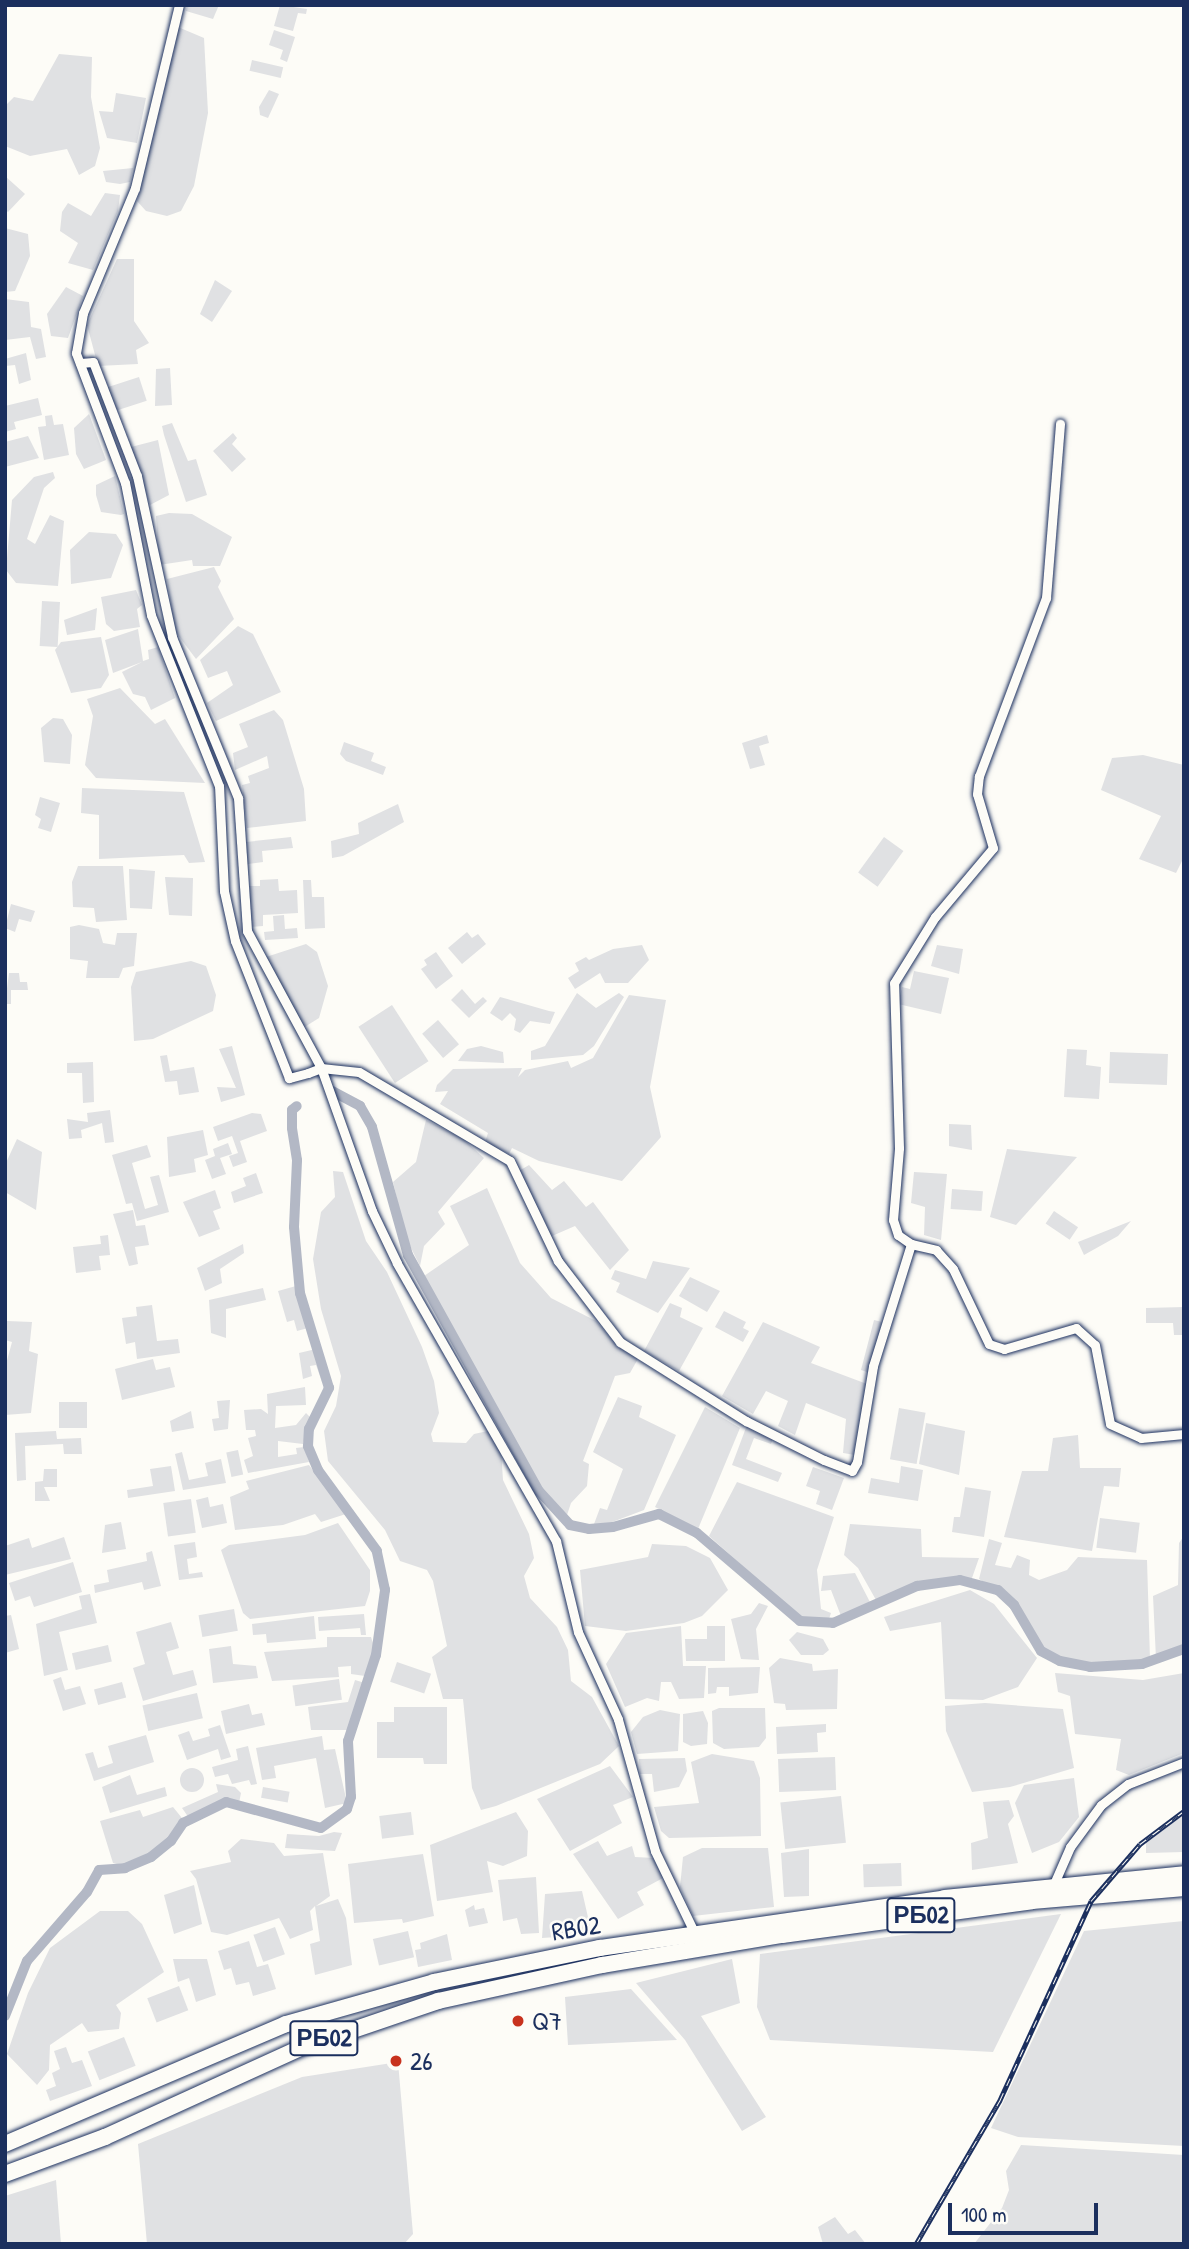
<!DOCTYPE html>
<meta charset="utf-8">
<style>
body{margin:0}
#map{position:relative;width:1189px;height:2249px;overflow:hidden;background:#fdfcf7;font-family:"Patrick Hand",sans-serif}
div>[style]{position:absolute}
.green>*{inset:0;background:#e0e1e3;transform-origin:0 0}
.round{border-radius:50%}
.canal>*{height:10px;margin:-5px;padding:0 5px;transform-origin:5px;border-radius:5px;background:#b3b8c5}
.roads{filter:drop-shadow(0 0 2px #1b2f5e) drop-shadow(0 0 2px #1b2f5e)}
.street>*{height:9px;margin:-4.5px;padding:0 4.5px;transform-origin:4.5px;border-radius:4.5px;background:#fdfcf7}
.highway>*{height:16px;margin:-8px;padding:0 8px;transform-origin:8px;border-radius:8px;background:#fdfcf7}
.rail>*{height:5px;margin-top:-2.5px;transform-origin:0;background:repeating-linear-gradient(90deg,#fdfcf7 0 8px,#1b2f5e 0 16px);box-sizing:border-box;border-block:2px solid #1b2f5e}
.dots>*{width:19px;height:19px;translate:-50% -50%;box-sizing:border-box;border:4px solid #fdfcf7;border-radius:50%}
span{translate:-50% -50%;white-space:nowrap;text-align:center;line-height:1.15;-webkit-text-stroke:5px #fdfcf7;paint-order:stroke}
.shield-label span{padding:2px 5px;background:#fdfcf7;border:2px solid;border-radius:5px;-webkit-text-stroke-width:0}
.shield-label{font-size:24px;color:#1b2f5e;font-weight:700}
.street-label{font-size:26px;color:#1b2f5e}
.poi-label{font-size:26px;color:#1b2f5e}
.left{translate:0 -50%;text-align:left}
.frame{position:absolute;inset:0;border:7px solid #1b2f5e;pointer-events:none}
.scale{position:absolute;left:948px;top:2203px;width:150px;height:32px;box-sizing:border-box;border:4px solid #1b2f5e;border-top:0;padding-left:9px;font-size:21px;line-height:24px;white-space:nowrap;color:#1b2f5e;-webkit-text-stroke:5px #fdfcf7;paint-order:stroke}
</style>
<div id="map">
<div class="green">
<i style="clip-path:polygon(187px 5px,219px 5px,213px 19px,186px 11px)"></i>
<i style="clip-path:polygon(280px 5px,307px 9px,306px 14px,298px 13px,293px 31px,274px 26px)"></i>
<i style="clip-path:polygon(178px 27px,204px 38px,208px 113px,194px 186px,181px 211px,167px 216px,146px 211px,137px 201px)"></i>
<i style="clip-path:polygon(274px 30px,295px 37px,287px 62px,280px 59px,283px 50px,269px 45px)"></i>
<i style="clip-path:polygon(59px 54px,92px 57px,91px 97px,100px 148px,95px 166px,79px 175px,67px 149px,30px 156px,5px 146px,5px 106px,14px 97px,33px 101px)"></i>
<i style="left:252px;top:60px;width:32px;height:11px;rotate:13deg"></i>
<i style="clip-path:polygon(269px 90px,279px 94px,268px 118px,260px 115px,259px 107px)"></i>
<i style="clip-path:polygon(116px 93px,146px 98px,137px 143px,107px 138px,99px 111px,113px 112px)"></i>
<i style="clip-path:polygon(133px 168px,130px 182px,120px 184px,106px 182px,103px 171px)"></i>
<i style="clip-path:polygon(5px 176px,25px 194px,8px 212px,5px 210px)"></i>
<i style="clip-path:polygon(105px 193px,120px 195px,118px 211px,93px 270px,68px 263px,78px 243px,60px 231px,62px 212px,68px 203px,91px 216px)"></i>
<i style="clip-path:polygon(5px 228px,28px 234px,30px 256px,15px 291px,5px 292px)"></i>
<i style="clip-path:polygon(117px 259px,134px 259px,134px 321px,149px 343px,136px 350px,138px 364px,98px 366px,87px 325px)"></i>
<i style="clip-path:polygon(215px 280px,232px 291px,212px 322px,200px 314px)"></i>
<i style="clip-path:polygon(66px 287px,83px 296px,68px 338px,51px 336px,47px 314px)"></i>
<i style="clip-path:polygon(5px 299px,29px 302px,31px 327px,41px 329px,46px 357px,36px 359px,30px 337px,5px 340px)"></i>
<i style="clip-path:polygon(26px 353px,31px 380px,19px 384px,15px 365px,5px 366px,5px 359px)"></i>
<i style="clip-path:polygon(170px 368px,172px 405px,155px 406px,156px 369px)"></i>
<i style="left:139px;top:377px;width:25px;height:34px;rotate:72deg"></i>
<i style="clip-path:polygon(38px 398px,42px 415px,14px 422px,16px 429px,5px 432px,5px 406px)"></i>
<i style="clip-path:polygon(89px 414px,106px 460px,84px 469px,76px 454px,74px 428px)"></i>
<i style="clip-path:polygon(52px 415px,54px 425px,63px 424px,69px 455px,44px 460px,38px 427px,46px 426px,45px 416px)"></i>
<i style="clip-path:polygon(172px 423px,188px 461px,196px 459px,207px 495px,186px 502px,164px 435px,162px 426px)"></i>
<i style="clip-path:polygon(233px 433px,237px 438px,232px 444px,246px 459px,232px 472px,213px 451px)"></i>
<i style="clip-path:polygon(28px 436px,39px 458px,5px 467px,5px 442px)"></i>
<i style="clip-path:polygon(158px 440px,169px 495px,150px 505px,131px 447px)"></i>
<i style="clip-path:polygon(53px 472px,55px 478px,44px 488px,27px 539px,35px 544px,50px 515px,64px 521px,58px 586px,16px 583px,6px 570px,12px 500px,34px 477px)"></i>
<i style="clip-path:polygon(115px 476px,124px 514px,121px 515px,101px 512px,96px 495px,96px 485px)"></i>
<i style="clip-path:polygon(169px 513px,192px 514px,232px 537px,220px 566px,193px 566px,192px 560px,159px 565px,156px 516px)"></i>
<i style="clip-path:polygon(89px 532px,116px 534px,123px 545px,111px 578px,71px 584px,70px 550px)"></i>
<i style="clip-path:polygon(214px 567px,221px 581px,218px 587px,234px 619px,196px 659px,175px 631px,167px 579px)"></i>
<i style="clip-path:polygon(136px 590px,142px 605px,137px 609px,140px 627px,114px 631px,106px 624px,101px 597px)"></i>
<i style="left:42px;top:601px;width:18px;height:45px;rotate:3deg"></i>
<i style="clip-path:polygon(97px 608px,95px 630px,67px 635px,64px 620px)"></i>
<i style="clip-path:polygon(238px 626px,253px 634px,281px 692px,216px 721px,207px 703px,233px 685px,227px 671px,208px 678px,200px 660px)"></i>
<i style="clip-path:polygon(138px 629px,143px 661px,149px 659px,148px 650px,158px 647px,175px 698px,151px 710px,145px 697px,133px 694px,122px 672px,142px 662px,113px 673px,105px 640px)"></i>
<i style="clip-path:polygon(101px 637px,109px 675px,101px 688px,71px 693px,55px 650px,61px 642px)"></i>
<i style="clip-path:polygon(120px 688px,155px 724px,165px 719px,205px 783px,96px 778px,85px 765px,93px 716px,87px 699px)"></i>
<i style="clip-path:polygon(274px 710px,283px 720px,304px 789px,306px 821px,247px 828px,242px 785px,250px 783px,248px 776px,269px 768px,267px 756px,235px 770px,233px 753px,248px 747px,239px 724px)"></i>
<i style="clip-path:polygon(53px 718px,63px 719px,72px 735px,70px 764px,44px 762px,41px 728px)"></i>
<i style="clip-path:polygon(767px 735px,769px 743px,759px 746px,765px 765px,750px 769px,742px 743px)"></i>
<i style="clip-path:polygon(344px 742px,374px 753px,371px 761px,386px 767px,383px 775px,346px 761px,340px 754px)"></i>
<i style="clip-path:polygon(1143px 755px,1184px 765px,1184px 857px,1176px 873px,1139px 859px,1161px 816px,1101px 790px,1112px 758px)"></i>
<i style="clip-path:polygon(82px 788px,184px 792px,205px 862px,189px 863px,184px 855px,99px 859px,99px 815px,81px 813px)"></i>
<i style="clip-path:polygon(40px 797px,60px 803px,51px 832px,38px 828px,41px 819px,35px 815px)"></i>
<i style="clip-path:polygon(398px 804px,404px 822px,343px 856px,332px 858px,331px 841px,359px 834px,358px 823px)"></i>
<i style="clip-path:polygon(291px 837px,293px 848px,262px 851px,263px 862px,248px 864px,246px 842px)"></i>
<i style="left:884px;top:837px;width:24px;height:44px;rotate:36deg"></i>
<i style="clip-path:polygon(78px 866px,123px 866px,127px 920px,96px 922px,94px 908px,73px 907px,72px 882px)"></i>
<i style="clip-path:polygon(129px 869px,155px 871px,152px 909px,130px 908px)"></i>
<i style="clip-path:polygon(165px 877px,193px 878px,192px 916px,169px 915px)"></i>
<i style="clip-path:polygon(278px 879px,279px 891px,297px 890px,298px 913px,263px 915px,263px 926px,250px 927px,248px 886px,260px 886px,260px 880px)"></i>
<i style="clip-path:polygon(303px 880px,311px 880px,312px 897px,324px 897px,325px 928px,305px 929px)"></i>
<i style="clip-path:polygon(11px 904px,35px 911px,31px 922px,19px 919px,15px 932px,5px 928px)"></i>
<i style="clip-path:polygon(284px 915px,285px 929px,297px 928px,298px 938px,265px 940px,264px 932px,274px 931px,273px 916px)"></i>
<i style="clip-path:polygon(79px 925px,99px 929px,103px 943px,115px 945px,117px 933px,137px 933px,134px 966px,123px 968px,119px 978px,86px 978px,88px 961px,70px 959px,70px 927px)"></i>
<i style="clip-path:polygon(467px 932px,472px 938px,478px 934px,486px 944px,462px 964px,448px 948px)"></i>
<i style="clip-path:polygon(306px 944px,317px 952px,328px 986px,319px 1018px,303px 1028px,266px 957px)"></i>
<i style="clip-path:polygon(642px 945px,649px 960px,628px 983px,605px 983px,600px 973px,575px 989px,568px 978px,579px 971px,575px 963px,586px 957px,589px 960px,613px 949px)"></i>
<i style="clip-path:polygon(937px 945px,963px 949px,959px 974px,931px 966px)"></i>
<i style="clip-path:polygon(436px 952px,453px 976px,436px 989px,421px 969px,427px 965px,424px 960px)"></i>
<i style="clip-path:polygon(191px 961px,206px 966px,216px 995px,213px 1011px,153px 1039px,134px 1041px,131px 987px,136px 972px)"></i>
<i style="clip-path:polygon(914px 971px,949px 978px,941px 1014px,898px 1004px,902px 987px,910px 989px)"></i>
<i style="clip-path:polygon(9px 973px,19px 973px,20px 982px,27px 982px,28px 990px,11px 990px,11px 1004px,5px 1004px)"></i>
<i style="clip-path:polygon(462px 989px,475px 1004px,483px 997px,487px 1001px,469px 1018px,451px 1000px)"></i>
<i style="clip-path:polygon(577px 993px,596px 1008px,619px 993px,624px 997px,594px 1046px,583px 1055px,531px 1060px,531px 1051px,545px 1046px)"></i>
<i style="clip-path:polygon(629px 995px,666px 1000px,650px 1087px,661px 1137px,622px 1181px,539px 1161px,512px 1148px,509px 1154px,485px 1142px,488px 1133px,440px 1104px,448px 1091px,435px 1092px,437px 1085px,453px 1069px,522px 1068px,518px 1077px,525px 1070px,568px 1061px,571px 1068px,593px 1058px)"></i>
<i style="clip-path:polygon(500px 997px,549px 1011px,555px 1012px,550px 1024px,530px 1021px,520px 1033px,514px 1030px,516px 1019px,510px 1013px,502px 1021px,490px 1013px)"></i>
<i style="left:392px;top:1005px;width:67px;height:40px;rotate:57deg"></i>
<i style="left:438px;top:1020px;width:32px;height:21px;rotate:49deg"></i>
<i style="clip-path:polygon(232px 1046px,245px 1095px,221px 1102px,217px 1087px,236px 1088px,219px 1049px)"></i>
<i style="clip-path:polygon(481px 1046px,503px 1052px,504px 1063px,458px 1061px,467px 1049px)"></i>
<i style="clip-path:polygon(1067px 1049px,1087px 1050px,1086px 1065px,1101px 1067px,1099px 1099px,1064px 1097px)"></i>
<i style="left:1110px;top:1052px;width:58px;height:31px;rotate:2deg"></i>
<i style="clip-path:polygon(167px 1055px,170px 1071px,194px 1067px,199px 1092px,179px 1095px,177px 1081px,165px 1082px,160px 1056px)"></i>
<i style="clip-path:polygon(93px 1062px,94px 1102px,83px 1103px,82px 1073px,67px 1073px,67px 1063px)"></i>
<i style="clip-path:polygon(110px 1110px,114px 1142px,105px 1143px,102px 1123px,81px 1130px,82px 1138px,69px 1139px,67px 1119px,88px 1122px,87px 1113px)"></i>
<i style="clip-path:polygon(252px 1113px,261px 1114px,267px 1131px,240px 1141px,247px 1162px,233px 1167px,229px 1156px,238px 1153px,232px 1136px,218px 1141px,213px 1127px)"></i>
<i style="clip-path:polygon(426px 1120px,463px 1139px,484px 1158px,438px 1212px,445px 1224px,424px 1246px,420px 1266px,406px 1238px,393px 1182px,416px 1162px)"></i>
<i style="clip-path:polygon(949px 1124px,971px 1125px,972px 1150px,949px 1146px)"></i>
<i style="clip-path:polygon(203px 1130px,208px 1155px,194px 1159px,196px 1172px,169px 1177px,167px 1137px)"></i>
<i style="clip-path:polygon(17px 1139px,42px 1152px,36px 1210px,5px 1192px,5px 1165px)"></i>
<i style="clip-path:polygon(228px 1143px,232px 1154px,220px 1158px,226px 1174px,212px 1179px,205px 1160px,215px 1156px,213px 1149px)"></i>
<i style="clip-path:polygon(147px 1145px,151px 1157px,132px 1163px,145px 1209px,158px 1205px,150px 1177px,159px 1175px,169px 1212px,137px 1221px,132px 1203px,126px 1204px,112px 1155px)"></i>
<i style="clip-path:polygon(1007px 1149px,1077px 1157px,1016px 1225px,990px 1217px)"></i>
<i style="clip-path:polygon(529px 1165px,552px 1190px,564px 1181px,586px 1207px,593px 1202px,629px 1250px,610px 1270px,575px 1226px,552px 1236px,519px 1171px)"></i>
<i style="clip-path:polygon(333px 1171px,343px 1172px,366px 1241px,387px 1272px,422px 1347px,434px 1381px,439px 1413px,431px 1434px,433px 1442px,466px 1443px,474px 1434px,488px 1431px,501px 1449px,503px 1480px,529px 1534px,534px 1558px,524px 1576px,530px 1598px,557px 1627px,568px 1650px,571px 1681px,592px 1697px,619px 1746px,600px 1764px,496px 1806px,481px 1810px,472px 1788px,463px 1699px,443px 1699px,432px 1657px,447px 1646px,433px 1581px,427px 1570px,400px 1561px,385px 1530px,328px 1461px,324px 1431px,336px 1406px,341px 1376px,321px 1309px,313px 1259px,321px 1212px,335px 1197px)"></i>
<i style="clip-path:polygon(914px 1172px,947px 1174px,941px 1240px,924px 1235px,925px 1207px,911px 1203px)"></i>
<i style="clip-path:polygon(256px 1173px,263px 1193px,234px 1203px,231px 1192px,246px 1186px,243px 1178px)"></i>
<i style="clip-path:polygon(487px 1188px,520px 1263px,551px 1298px,596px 1321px,615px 1343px,639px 1357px,630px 1373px,615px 1376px,583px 1461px,589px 1464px,587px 1486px,571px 1503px,566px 1518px,541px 1488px,462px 1352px,424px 1276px,469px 1245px,450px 1206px)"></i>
<i style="left:952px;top:1189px;width:31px;height:20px;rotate:4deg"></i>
<i style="clip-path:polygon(215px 1190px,221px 1208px,213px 1211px,220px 1229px,199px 1237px,183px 1202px)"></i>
<i style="clip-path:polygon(133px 1210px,136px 1226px,145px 1225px,149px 1245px,135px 1247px,138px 1264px,129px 1266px,113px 1214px)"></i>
<i style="left:1054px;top:1211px;width:29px;height:15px;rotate:34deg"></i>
<i style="clip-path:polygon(1131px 1221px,1118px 1236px,1084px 1255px,1078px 1242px)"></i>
<i style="clip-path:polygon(108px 1235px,110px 1255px,99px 1256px,101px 1270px,76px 1273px,73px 1247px,101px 1244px,100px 1236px)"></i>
<i style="clip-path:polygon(243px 1244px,244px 1253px,220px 1269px,222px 1283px,205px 1291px,197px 1268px)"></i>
<i style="clip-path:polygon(653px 1261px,690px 1268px,658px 1313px,616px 1292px,620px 1283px,611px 1279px,615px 1270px,646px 1279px)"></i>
<i style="clip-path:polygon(690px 1277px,720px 1291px,707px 1312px,679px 1296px)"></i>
<i style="clip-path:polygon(296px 1286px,308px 1328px,297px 1331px,294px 1320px,287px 1322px,278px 1291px)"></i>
<i style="clip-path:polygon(263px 1288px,266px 1300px,226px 1309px,226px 1338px,211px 1333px,209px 1300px)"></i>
<i style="clip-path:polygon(670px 1303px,682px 1308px,680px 1317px,703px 1328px,679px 1371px,644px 1351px)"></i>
<i style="clip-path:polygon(152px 1305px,157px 1341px,178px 1339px,180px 1353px,137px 1359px,135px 1342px,126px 1344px,122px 1318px,137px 1316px,136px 1307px)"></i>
<i style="clip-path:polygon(1184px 1307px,1184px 1335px,1174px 1335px,1173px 1323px,1146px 1323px,1146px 1308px)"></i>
<i style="clip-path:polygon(724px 1311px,746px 1322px,743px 1328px,749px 1331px,743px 1342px,715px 1327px)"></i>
<i style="clip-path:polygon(874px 1320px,882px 1322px,870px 1373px,861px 1370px)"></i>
<i style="clip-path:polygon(7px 1321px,32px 1322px,29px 1351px,38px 1354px,31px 1413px,5px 1415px,5px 1368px,12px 1342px,5px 1340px)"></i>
<i style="clip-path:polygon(763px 1322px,820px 1347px,811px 1363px,867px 1384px,855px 1455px,843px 1453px,846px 1419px,806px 1403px,795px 1435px,778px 1426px,788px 1401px,766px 1391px,753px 1414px,722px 1396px)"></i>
<i style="clip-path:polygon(316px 1349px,319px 1355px,326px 1381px,322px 1382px,316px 1365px,310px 1366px,312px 1376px,303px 1379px,299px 1353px)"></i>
<i style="clip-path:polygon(153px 1359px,156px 1370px,170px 1367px,175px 1387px,122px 1400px,115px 1369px)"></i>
<i style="clip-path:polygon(305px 1387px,306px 1405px,276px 1406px,275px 1428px,296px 1425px,306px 1413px,311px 1418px,303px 1444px,278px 1441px,278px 1457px,297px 1454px,296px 1448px,304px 1447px,309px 1462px,248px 1473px,244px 1460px,253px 1456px,248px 1438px,256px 1436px,255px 1430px,246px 1430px,244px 1410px,261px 1409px,268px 1414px,267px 1394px)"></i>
<i style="clip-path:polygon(618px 1397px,642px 1406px,639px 1417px,676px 1435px,644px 1510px,607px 1524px,594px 1524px,600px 1508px,607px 1510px,623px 1469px,593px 1452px)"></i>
<i style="clip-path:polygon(230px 1400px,228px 1429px,214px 1431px,212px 1419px,219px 1418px,217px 1401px)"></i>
<i style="left:59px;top:1402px;width:28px;height:26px"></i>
<i style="clip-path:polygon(705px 1407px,740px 1428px,698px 1529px,655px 1507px)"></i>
<i style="left:899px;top:1408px;width:27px;height:52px;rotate:10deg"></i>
<i style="clip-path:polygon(191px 1411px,194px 1428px,172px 1432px,170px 1421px)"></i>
<i style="clip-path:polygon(926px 1423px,965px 1431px,959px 1475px,919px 1464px)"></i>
<i style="clip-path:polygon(747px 1425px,774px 1436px,771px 1444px,754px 1438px,746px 1459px,782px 1473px,778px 1482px,732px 1465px)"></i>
<i style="clip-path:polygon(56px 1431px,57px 1439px,81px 1438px,82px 1454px,64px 1454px,63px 1444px,25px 1446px,26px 1480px,17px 1481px,15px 1433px)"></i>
<i style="clip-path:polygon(1078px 1435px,1080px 1468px,1121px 1468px,1119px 1487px,1104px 1486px,1092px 1551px,1004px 1537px,1022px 1471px,1048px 1471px,1053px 1438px)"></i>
<i style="left:238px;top:1450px;width:25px;height:12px;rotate:78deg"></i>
<i style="clip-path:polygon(182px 1452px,189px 1480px,208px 1476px,205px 1463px,221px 1459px,226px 1483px,183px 1490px,175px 1454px)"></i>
<i style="clip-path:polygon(309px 1465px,346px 1514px,321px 1522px,315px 1514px,283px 1525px,235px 1530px,230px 1497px,249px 1489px,246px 1481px)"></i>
<i style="clip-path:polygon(171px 1466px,175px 1491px,128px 1498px,127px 1490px,153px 1486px,150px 1469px)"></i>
<i style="clip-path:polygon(901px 1466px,923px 1470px,918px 1501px,868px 1493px,871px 1478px,899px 1483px)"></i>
<i style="clip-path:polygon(813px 1467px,844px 1478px,832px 1510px,816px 1504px,820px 1491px,806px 1486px)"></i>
<i style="clip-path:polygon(44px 1469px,57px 1469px,57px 1487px,44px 1487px,50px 1501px,35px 1501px,35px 1482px,43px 1481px)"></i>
<i style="clip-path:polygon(737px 1482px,834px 1517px,817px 1570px,821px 1609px,831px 1613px,828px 1622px,802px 1619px,709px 1536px)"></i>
<i style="clip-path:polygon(965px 1487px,991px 1491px,984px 1537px,952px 1532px,954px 1517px,960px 1517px)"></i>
<i style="clip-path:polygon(208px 1497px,210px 1507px,223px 1504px,227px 1523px,202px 1528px,196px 1500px)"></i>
<i style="left:191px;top:1499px;width:34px;height:28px;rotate:82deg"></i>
<i style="left:1100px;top:1518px;width:40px;height:30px;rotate:7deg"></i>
<i style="clip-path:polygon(121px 1522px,126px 1549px,102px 1553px,105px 1525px)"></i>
<i style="clip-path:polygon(338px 1523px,370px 1570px,370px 1591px,365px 1606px,250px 1619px,243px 1613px,221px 1550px,229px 1545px,305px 1535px)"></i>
<i style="clip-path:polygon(850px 1524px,921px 1529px,922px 1557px,979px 1558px,972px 1578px,927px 1581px,876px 1600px,858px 1568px,844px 1555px)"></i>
<i style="clip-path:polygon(1184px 1536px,1184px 1646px,1156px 1659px,1153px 1596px,1178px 1585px,1179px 1543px)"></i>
<i style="clip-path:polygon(64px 1537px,71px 1559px,5px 1575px,5px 1546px,29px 1538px,32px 1548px)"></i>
<i style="clip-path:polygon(989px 1539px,1002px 1543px,995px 1565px,1011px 1568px,1017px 1555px,1030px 1560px,1029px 1575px,1039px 1580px,1067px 1570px,1078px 1557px,1147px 1560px,1150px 1659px,1091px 1664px,1061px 1658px,1043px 1647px,1016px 1602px,979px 1579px)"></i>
<i style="clip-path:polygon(195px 1542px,197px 1557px,187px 1559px,189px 1574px,202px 1572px,203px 1577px,179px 1580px,174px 1545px)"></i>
<i style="clip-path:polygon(652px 1544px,686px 1546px,710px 1558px,728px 1590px,702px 1616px,684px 1623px,626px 1631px,585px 1626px,580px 1570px,648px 1557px)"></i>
<i style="clip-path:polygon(152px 1551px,161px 1586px,144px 1590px,142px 1582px,95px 1593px,94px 1585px,109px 1582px,107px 1570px,147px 1561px,146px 1553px)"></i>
<i style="clip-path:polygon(73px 1562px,82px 1592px,34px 1607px,30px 1596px,15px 1601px,9px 1583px)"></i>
<i style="clip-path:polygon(855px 1573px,871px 1604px,841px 1616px,831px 1590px,821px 1591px,823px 1576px)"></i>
<i style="clip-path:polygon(970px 1590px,994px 1604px,1037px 1658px,1018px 1687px,983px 1700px,945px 1699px,941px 1622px,890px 1631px,884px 1617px)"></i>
<i style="clip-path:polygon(90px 1594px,97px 1623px,59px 1632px,68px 1670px,44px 1676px,36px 1624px,82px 1609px,79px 1596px)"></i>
<i style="clip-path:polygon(759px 1603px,768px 1606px,756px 1629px,759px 1660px,741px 1659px,731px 1619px,751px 1614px)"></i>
<i style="left:234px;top:1609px;width:22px;height:36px;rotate:80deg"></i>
<i style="clip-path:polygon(364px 1614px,366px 1635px,361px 1635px,360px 1628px,319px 1631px,318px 1617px)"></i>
<i style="clip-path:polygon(11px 1615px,19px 1649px,5px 1653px,5px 1616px)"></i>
<i style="clip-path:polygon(314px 1616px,316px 1639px,267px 1643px,266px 1634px,253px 1635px,252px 1624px)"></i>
<i style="clip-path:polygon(171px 1622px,179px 1648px,166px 1652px,173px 1675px,193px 1670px,197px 1685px,143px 1701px,133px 1668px,145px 1664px,136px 1632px)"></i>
<i style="clip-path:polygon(681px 1626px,683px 1666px,706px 1666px,704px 1698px,679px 1699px,671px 1682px,661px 1682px,659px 1701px,647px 1698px,625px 1707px,606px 1664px,626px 1633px)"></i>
<i style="clip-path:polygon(707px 1626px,725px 1626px,725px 1661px,686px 1661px,685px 1639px,707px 1639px)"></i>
<i style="clip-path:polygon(797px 1632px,823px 1639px,829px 1650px,823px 1655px,801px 1655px,789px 1640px)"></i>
<i style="clip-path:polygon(327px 1637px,371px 1637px,375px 1649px,365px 1676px,351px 1674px,351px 1666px,338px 1667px,339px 1677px,272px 1681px,264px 1652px,327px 1647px)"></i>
<i style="left:108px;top:1645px;width:17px;height:37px;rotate:77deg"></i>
<i style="clip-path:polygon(231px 1646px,233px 1664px,256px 1666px,258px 1678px,213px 1683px,209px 1649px)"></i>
<i style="clip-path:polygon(780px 1658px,812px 1664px,813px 1671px,838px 1669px,837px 1709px,786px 1710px,785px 1704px,774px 1703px,769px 1668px)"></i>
<i style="left:397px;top:1662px;width:36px;height:21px;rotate:19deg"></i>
<i style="clip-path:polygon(760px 1667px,758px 1693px,729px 1696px,729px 1687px,717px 1687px,716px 1693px,708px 1694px,708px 1668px)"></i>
<i style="clip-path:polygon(1055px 1673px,1143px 1680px,1184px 1673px,1184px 1753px,1129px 1775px,1116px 1770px,1121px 1739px,1075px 1734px,1070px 1696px,1058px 1692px)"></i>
<i style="clip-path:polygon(61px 1677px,65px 1690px,80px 1686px,86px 1704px,63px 1711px,53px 1680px)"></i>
<i style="left:339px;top:1679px;width:21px;height:47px;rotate:82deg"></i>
<i style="clip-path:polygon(355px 1680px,365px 1683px,352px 1730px,311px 1730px,308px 1707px,348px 1702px)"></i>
<i style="left:122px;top:1682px;width:16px;height:29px;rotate:75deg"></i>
<i style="left:197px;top:1693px;width:26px;height:56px;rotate:77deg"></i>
<i style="clip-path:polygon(985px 1703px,1063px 1709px,1074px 1768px,1010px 1787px,972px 1792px,946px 1731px,945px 1706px)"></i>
<i style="clip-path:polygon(249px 1704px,252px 1715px,262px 1713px,265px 1725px,226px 1734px,221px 1711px)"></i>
<i style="clip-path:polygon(394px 1707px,447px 1707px,447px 1764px,424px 1764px,423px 1758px,377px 1758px,377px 1722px,394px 1722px)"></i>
<i style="clip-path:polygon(719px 1708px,765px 1708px,766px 1738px,759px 1747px,724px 1749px,713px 1743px,712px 1711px)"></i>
<i style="clip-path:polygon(660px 1710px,680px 1714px,678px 1751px,637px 1754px,631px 1732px,643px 1717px)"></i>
<i style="clip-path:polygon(703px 1711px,708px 1723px,707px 1744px,691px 1746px,683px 1742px,683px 1714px)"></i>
<i style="clip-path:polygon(826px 1724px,826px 1732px,817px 1733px,818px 1752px,777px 1754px,776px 1727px)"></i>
<i style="clip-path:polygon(220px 1725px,231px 1757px,221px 1760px,218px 1749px,187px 1760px,178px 1735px,189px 1731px,193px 1741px,210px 1736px,208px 1729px)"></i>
<i style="clip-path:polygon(146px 1735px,154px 1762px,94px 1781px,85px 1754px,93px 1752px,98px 1768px,113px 1763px,108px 1746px)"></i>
<i style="clip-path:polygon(322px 1736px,324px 1750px,335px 1749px,347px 1803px,325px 1808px,316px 1758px,274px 1766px,276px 1778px,262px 1780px,256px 1748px)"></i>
<i style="clip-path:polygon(248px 1746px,257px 1784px,251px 1785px,249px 1780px,232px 1784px,228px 1774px,215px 1777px,212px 1767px,238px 1760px,236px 1749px)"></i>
<i style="clip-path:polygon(712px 1754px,754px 1761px,760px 1778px,761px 1836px,669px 1838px,661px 1831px,654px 1807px,699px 1803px,691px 1762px)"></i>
<i style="left:835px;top:1757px;width:33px;height:57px;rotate:88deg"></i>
<i style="clip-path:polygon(685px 1758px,687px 1771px,679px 1787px,654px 1792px,652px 1774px,640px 1774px,639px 1759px)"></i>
<i style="clip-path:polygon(610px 1766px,633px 1797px,613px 1805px,622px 1823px,570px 1851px,537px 1799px)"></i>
<i class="round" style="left:180px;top:1768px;width:24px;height:24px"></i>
<i style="clip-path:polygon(130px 1775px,137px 1795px,165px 1787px,167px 1796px,110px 1813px,102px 1787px)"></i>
<i style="clip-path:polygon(1074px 1778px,1079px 1817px,1059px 1842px,1032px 1853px,1015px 1803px,1024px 1785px)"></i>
<i style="clip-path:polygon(216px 1784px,235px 1787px,241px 1793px,239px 1803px,225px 1801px,189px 1818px,182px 1808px,218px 1792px)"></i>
<i style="left:263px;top:1787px;width:27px;height:11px;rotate:10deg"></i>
<i style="left:841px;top:1796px;width:47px;height:61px;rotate:84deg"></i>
<i style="clip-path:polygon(1009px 1800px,1014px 1816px,1008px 1824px,1018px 1863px,972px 1870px,971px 1843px,988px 1838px,983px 1802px)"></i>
<i style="clip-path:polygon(173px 1807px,186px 1823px,171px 1840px,125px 1866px,113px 1863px,100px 1821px,140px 1810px,143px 1817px)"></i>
<i style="left:411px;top:1812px;width:23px;height:32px;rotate:83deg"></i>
<i style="clip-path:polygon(516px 1812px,528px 1831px,527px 1856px,503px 1866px,487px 1861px,493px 1892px,437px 1901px,430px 1845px)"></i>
<i style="clip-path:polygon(1184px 1814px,1184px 1852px,1146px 1853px,1146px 1842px)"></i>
<i style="clip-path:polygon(334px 1832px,342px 1833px,335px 1851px,285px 1848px,287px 1834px,319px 1836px)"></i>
<i style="clip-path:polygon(241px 1839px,274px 1843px,284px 1856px,323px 1853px,330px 1896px,316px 1906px,338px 1899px,346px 1918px,352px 1965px,315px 1975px,310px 1944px,320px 1941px,315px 1906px,310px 1911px,313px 1930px,290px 1939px,279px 1918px,227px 1935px,211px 1932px,196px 1879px,190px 1871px,231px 1862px,228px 1851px)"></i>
<i style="clip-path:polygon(598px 1841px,607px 1856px,632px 1846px,635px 1857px,654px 1858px,663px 1878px,637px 1892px,644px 1905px,618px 1919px,573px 1854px)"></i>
<i style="clip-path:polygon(702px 1848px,768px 1848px,774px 1907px,693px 1916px,680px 1887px,683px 1857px)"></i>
<i style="clip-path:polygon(809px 1849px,809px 1896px,784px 1897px,781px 1853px)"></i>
<i style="clip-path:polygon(423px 1854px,434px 1916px,403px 1923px,402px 1919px,354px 1923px,348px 1864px)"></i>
<i style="left:901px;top:1863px;width:23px;height:38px;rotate:88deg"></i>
<i style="clip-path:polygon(536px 1877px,539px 1933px,521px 1934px,517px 1918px,503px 1921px,498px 1880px)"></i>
<i style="clip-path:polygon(194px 1885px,202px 1924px,174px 1934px,164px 1895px)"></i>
<i style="clip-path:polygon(582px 1891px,590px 1926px,584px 1927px,586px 1935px,542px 1938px,545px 1894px)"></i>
<i style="clip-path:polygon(474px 1905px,475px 1910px,484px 1908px,488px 1923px,469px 1927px,465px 1910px)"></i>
<i style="clip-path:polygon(100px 1911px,128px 1911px,142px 1924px,164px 1972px,116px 2005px,121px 2013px,119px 2029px,88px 2032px,82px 2023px,50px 2045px,49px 2070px,37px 2085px,7px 2054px,28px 1993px,50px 1948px)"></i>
<i style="clip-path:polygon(1061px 1914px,993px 2052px,770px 2040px,757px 2007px,760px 1954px)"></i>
<i style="clip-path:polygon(1184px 1921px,1184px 2146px,1018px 2137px,991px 2128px,1084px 1931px)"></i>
<i style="left:275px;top:1927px;width:29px;height:23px;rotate:70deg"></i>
<i style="left:408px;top:1931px;width:27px;height:36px;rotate:77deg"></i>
<i style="clip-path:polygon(447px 1934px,452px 1960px,418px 1967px,415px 1950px,421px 1949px,420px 1943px)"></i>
<i style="clip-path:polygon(249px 1941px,257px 1967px,268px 1964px,276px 1989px,253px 1996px,249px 1982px,236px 1985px,231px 1968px,224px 1970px,218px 1951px)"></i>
<i style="clip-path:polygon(173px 1959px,207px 1959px,216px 1995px,196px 2002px,189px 1978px,178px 1982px)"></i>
<i style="clip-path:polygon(732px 1959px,740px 2003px,701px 2016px,766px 2117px,742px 2131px,685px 2040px,636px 1983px)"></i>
<i style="left:179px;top:1986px;width:26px;height:34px;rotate:69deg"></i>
<i style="clip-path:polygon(631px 1989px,677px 2040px,568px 2045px,565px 1997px)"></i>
<i style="left:124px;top:2037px;width:31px;height:39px;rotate:68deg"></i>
<i style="clip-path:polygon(66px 2047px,72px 2063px,82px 2060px,92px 2086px,50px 2101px,46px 2090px,56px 2086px,52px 2073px,60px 2069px,54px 2051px)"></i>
<i style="clip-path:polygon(398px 2062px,413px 2234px,404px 2244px,147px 2244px,138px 2144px,302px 2077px)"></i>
<i style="clip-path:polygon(1021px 2145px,1184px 2155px,1184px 2244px,974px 2244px,1002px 2208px,1009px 2190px,1006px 2171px)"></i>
<i style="clip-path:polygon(56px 2180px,61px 2244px,5px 2244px,5px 2196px)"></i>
<i style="clip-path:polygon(835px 2217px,848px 2234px,855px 2230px,866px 2244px,823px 2244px,818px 2227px)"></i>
</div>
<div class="canal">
<i style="left:332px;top:1091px;width:32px;rotate:28deg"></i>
<i style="left:360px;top:1106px;width:24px;rotate:60deg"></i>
<i style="left:372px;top:1127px;width:133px;rotate:74.3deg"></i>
<i style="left:408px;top:1255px;width:270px;rotate:61deg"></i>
<i style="left:539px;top:1491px;width:46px;rotate:47.6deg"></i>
<i style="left:570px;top:1525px;width:19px;rotate:12deg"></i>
<i style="left:589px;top:1529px;width:24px;rotate:-5deg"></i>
<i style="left:613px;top:1527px;width:48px;rotate:-15.8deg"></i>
<i style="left:659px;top:1514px;width:42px;rotate:26.6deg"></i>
<i style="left:697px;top:1533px;width:135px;rotate:40.5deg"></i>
<i style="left:800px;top:1621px;width:33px;rotate:3deg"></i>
<i style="left:833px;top:1623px;width:92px;rotate:-23.8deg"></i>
<i style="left:917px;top:1586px;width:43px;rotate:-7.9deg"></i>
<i style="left:960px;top:1580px;width:39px;rotate:15deg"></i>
<i style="left:998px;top:1590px;width:22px;rotate:43deg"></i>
<i style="left:1014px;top:1605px;width:53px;rotate:59.6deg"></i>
<i style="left:1041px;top:1651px;width:21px;rotate:28deg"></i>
<i style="left:1060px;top:1661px;width:31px;rotate:11deg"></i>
<i style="left:1090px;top:1667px;width:52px;rotate:-3.3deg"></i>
<i style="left:1142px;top:1664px;width:45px;rotate:-19.7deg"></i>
<i style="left:5px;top:2016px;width:59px;rotate:-68.2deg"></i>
<i style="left:27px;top:1961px;width:91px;rotate:-49deg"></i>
<i style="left:87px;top:1892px;width:25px;rotate:-61deg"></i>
<i style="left:99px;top:1870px;width:26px;rotate:-4deg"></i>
<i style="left:125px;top:1868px;width:28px;rotate:-23deg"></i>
<i style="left:151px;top:1857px;width:26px;rotate:-39deg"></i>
<i style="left:171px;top:1841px;width:22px;rotate:-56deg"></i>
<i style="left:183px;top:1823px;width:48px;rotate:-26deg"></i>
<i style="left:226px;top:1802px;width:98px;rotate:15.3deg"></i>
<i style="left:321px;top:1828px;width:32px;rotate:-36deg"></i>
<i style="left:347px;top:1809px;width:13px;rotate:-72deg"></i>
<i style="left:351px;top:1797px;width:56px;rotate:-93.1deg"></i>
<i style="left:348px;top:1741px;width:90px;rotate:-72deg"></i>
<i style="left:376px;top:1655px;width:66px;rotate:-82.1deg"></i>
<i style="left:385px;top:1590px;width:40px;rotate:-102deg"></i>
<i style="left:377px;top:1551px;width:100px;rotate:-126.1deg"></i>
<i style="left:318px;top:1470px;width:26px;rotate:-113deg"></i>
<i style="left:308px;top:1446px;width:17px;rotate:-87deg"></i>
<i style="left:309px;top:1429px;width:46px;rotate:-64deg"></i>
<i style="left:329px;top:1388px;width:99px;rotate:-107deg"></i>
<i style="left:300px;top:1293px;width:66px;rotate:-95.2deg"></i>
<i style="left:294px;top:1227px;width:67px;rotate:-87.4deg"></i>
<i style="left:297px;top:1160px;width:32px;rotate:-99deg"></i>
<i style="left:292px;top:1128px;width:18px;rotate:-90deg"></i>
<i style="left:292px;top:1110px;width:6px;rotate:-39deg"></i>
</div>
<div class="roads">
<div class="street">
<i style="left:80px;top:363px;width:13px;rotate:-4deg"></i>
<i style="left:93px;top:362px;width:122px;rotate:68.9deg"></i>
<i style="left:137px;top:476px;width:165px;rotate:77.7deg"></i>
<i style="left:172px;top:637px;width:174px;rotate:67.7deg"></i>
<i style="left:238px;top:798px;width:133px;rotate:86.1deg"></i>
<i style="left:247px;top:931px;width:156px;rotate:61.6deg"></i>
<i style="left:321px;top:1068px;width:14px;rotate:159deg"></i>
<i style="left:308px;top:1073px;width:20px;rotate:165deg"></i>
<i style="left:289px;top:1078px;width:147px;rotate:-111.5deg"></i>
<i style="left:235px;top:941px;width:51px;rotate:-102.4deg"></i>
<i style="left:224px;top:891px;width:105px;rotate:-92.7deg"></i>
<i style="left:219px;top:786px;width:184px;rotate:-111.7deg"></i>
<i style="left:151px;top:615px;width:135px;rotate:-101.1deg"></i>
<i style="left:125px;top:483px;width:139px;rotate:-110.7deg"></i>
<i style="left:76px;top:353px;width:41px;rotate:-80.1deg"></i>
<i style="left:83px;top:313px;width:135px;rotate:-67.4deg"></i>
<i style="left:135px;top:188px;width:188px;rotate:-76.5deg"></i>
<i style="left:911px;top:1244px;width:16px;rotate:-145deg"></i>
<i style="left:898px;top:1235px;width:16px;rotate:-108deg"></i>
<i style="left:893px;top:1220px;width:72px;rotate:-85.2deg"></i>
<i style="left:899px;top:1148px;width:165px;rotate:-91.7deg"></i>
<i style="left:894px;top:983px;width:78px;rotate:-58.2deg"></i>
<i style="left:935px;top:917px;width:90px;rotate:-50deg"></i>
<i style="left:993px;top:848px;width:56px;rotate:-106.5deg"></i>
<i style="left:977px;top:794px;width:18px;rotate:-84deg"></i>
<i style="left:979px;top:776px;width:190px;rotate:-69.4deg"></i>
<i style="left:1046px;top:598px;width:175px;rotate:-85.4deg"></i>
<i style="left:1053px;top:1886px;width:43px;rotate:-66.4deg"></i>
<i style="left:1070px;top:1847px;width:52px;rotate:-53.6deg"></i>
<i style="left:1101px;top:1805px;width:34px;rotate:-38deg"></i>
<i style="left:1128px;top:1784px;width:60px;rotate:-21.4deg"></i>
<i style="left:696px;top:1936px;width:94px;rotate:-115.8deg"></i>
<i style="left:655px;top:1851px;width:137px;rotate:-105.7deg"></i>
<i style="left:618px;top:1719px;width:96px;rotate:-114.7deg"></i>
<i style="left:578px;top:1632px;width:94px;rotate:-103.6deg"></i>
<i style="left:556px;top:1541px;width:320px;rotate:-119.8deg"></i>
<i style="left:397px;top:1263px;width:58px;rotate:-115.7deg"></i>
<i style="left:372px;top:1211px;width:152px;rotate:-109.6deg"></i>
<i style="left:321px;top:1068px;width:38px;rotate:6deg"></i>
<i style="left:359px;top:1072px;width:175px;rotate:30.5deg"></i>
<i style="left:510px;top:1161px;width:111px;rotate:64.4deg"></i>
<i style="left:558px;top:1261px;width:102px;rotate:52.6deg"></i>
<i style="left:620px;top:1342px;width:149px;rotate:32.1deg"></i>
<i style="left:746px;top:1421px;width:87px;rotate:26.6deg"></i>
<i style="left:824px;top:1460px;width:30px;rotate:21deg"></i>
<i style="left:852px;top:1471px;width:10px;rotate:-61deg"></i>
<i style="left:857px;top:1462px;width:97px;rotate:-80.5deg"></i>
<i style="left:873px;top:1366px;width:128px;rotate:-72.7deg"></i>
<i style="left:911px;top:1244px;width:26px;rotate:13deg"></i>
<i style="left:936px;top:1250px;width:25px;rotate:48deg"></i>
<i style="left:953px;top:1269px;width:83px;rotate:64.4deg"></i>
<i style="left:989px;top:1344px;width:16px;rotate:18deg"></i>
<i style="left:1004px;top:1349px;width:75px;rotate:-16.3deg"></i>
<i style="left:1076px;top:1328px;width:25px;rotate:42deg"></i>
<i style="left:1095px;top:1345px;width:80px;rotate:79.2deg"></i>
<i style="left:1110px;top:1424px;width:34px;rotate:24deg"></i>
<i style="left:1141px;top:1438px;width:43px;rotate:-5.3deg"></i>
</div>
<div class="highway">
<i style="left:5px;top:2144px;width:306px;rotate:-23.1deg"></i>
<i style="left:286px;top:2024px;width:154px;rotate:-15.8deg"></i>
<i style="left:434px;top:1982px;width:169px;rotate:-11.6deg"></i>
<i style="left:600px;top:1948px;width:349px;rotate:-8.2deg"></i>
<i style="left:945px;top:1898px;width:240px;rotate:-5.7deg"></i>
<i style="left:5px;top:2174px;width:107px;rotate:-20.3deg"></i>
<i style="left:105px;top:2137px;width:214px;rotate:-24.5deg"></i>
<i style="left:300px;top:2048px;width:146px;rotate:-18.8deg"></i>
<i style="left:438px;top:2001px;width:168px;rotate:-12.4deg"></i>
<i style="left:602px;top:1965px;width:182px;rotate:-9.5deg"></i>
<i style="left:782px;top:1935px;width:252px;rotate:-7.7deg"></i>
<i style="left:1032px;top:1901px;width:153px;rotate:-4.9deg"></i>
</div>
</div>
<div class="rail">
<i style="left:916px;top:2244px;width:167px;rotate:-59.7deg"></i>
<i style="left:1000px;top:2100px;width:219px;rotate:-65.4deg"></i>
<i style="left:1091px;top:1901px;width:75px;rotate:-49.3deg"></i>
<i style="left:1140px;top:1844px;width:55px;rotate:-36.9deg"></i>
</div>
<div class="dots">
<i style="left:518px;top:2021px;background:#c8321e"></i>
<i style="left:396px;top:2061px;background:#c8321e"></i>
</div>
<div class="shield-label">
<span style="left:921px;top:1915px">РБ02</span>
<span style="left:324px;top:2038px">РБ02</span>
</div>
<div class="street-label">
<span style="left:576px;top:1928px;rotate:-9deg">RB02</span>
</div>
<div class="poi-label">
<span class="left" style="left:532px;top:2021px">Q7</span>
<span class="left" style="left:410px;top:2061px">26</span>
</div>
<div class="frame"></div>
<div class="scale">100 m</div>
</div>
